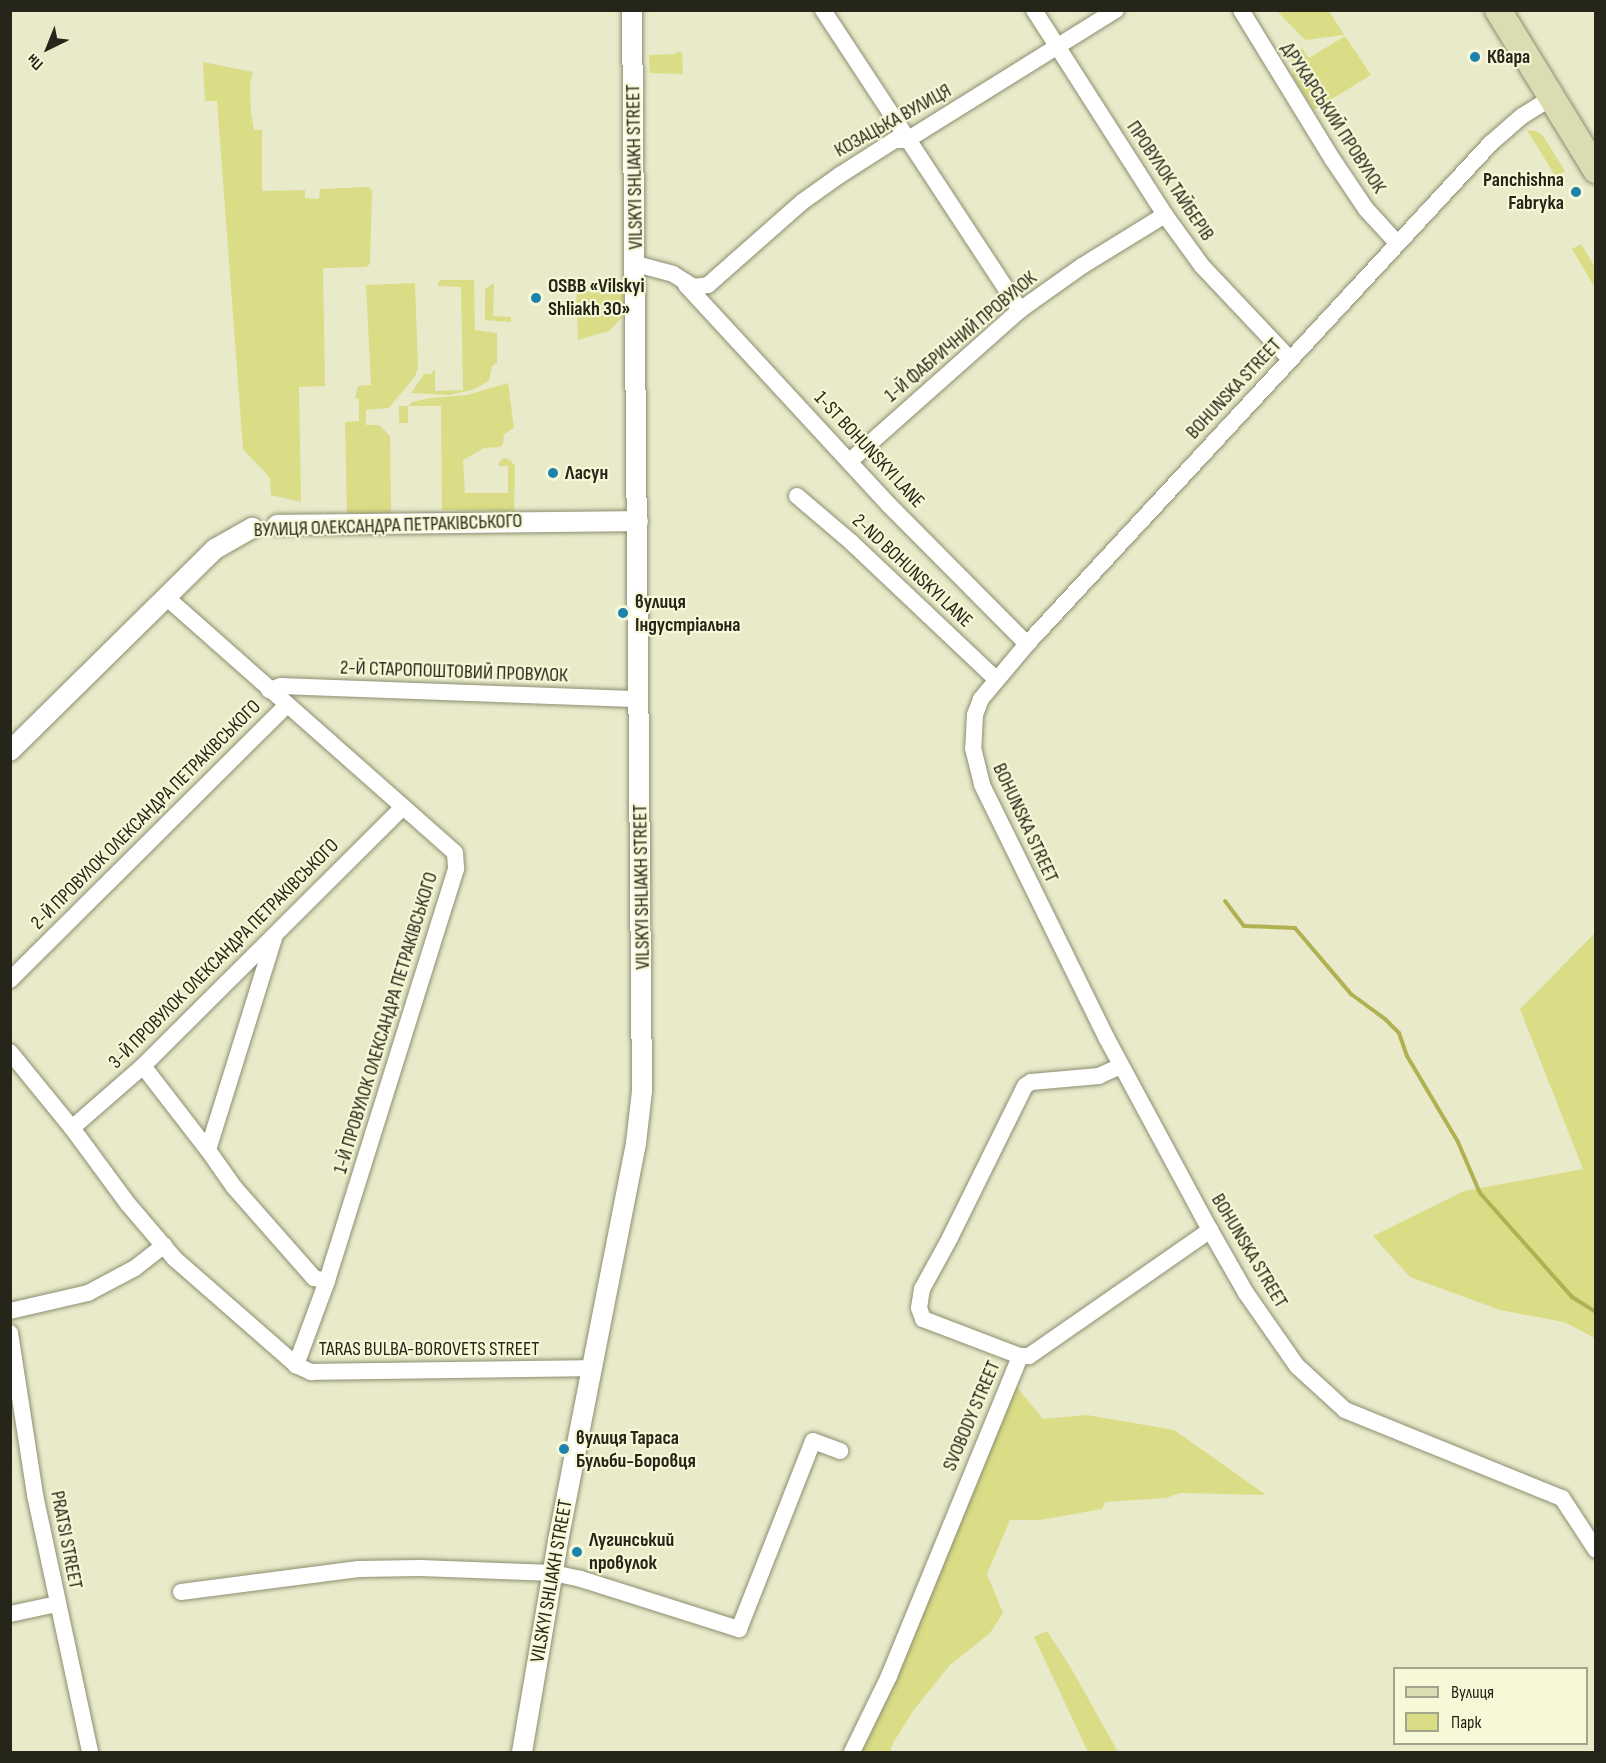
<!DOCTYPE html>
<meta charset="utf-8">
<style>
body{margin:0}
#map{position:relative;width:1606px;height:1763px;overflow:hidden;background:#e9eaca;font-family:"Sofia Sans Condensed",sans-serif}
div>[style]{position:absolute}
.green>*{inset:0;background:#dadc86}
.stream>*{height:4px;margin:-2px;padding:0 2px;transform-origin:2px;border-radius:2px;background:#b0b151}
.roads{filter:drop-shadow(0 0 2px #8c8e70) drop-shadow(0 0 2px #8c8e70)}
.minor>*{height:16px;margin:-8px;padding:0 8px;transform-origin:8px;border-radius:8px;background:#fff}
.tertiary>*{height:20px;margin:-10px;padding:0 10px;transform-origin:10px;border-radius:10px;background:#fff}
.primary>*{height:26px;margin:-13px;padding:0 13px;transform-origin:13px;border-radius:13px;background:#dbdcb2}
.dots>*{width:16px;height:16px;translate:-50% -50%;box-sizing:border-box;border:3px solid #f6f8d7;border-radius:50%}
span{translate:-50% -50%;white-space:nowrap;text-align:center;line-height:1.15;-webkit-text-stroke:4.5px #f6f8d7;paint-order:stroke}
.poi-label{font-size:20px;color:#252519;font-weight:700}
.left{translate:0 -50%;text-align:left}
.right{translate:-100% -50%;text-align:right}
.street-label{font-size:20px;color:#252519}
.frame{position:absolute;inset:0;border:12px solid #252519;pointer-events:none}
.legend{position:absolute;left:1393px;top:1667px;width:195px;height:78px;box-sizing:border-box;background:#f6f8d7;border:2px solid #a2a48b;margin:0;padding:8px 10px;list-style:none;font-size:18px;color:#252519}
.legend li{display:flex;align-items:center;gap:12px;height:30px}
.legend b{width:30px;border:2px solid #a2a48b}
.north{position:absolute;left:18px;top:18px;width:60px;height:60px;-webkit-text-stroke:4px #f6f8d7;paint-order:stroke;rotate:223deg;font-size:16px;font-weight:700;line-height:24px;text-align:center;color:#252519}
.north::after{content:'';display:block;margin:auto;width:21px;height:27px;background:#252519;clip-path:polygon(50% 0,100% 100%,50% 72%,0 100%)}
</style>
<div id="map">
<div class="green">
<i style="clip-path:polygon(1277px 11px,1329px 11px,1344px 35px,1305px 40px)"></i>
<i style="clip-path:polygon(1345px 36px,1371px 75px,1314px 110px,1292px 75px,1295px 67px,1289px 56px,1302px 48px,1309px 58px)"></i>
<i style="clip-path:polygon(677px 52px,682px 52px,683px 74px,650px 73px,649px 55px,675px 54px)"></i>
<i style="clip-path:polygon(203px 62px,253px 72px,250px 84px,251px 112px,254px 130px,262px 130px,262px 191px,305px 190px,305px 198px,319px 199px,320px 189px,369px 187px,372px 191px,370px 264px,366px 267px,323px 268px,325px 386px,299px 387px,301px 502px,271px 495px,270px 478px,243px 449px,217px 101px,205px 101px)"></i>
<i style="clip-path:polygon(1527px 130px,1536px 131px,1543px 136px,1565px 171px,1556px 177px)"></i>
<i style="clip-path:polygon(1581px 244px,1595px 267px,1595px 288px,1572px 249px)"></i>
<i style="clip-path:polygon(440px 280px,474px 280px,475px 330px,497px 333px,497px 363px,492px 366px,489px 381px,472px 390px,449px 395px,411px 393px,424px 374px,431px 374px,433px 371px,435px 371px,435px 391px,463px 390px,461px 287px,437px 286px)"></i>
<i style="clip-path:polygon(607px 280px,620px 281px,623px 284px,624px 315px,609px 331px,578px 340px,576px 283px,592px 293px)"></i>
<i style="clip-path:polygon(415px 283px,418px 368px,415px 376px,389px 408px,366px 410px,366px 425px,379px 425px,390px 436px,391px 513px,347px 513px,345px 422px,359px 421px,359px 399px,355px 398px,358px 386px,371px 385px,366px 285px)"></i>
<i style="clip-path:polygon(494px 283px,493px 316px,511px 317px,511px 322px,485px 320px,485px 289px)"></i>
<i style="clip-path:polygon(508px 383px,514px 428px,504px 434px,503px 444px,500px 447px,484px 448px,463px 460px,465px 493px,508px 493px,508px 466px,499px 466px,499px 462px,504px 458px,510px 460px,515px 466px,514px 511px,442px 510px,441px 406px,408px 406px,408px 423px,399px 423px,399px 406px,408px 406px,413px 402px,430px 398px,467px 395px)"></i>
<i style="clip-path:polygon(1595px 933px,1595px 1338px,1564px 1322px,1500px 1310px,1410px 1277px,1373px 1236px,1464px 1191px,1583px 1169px,1520px 1009px)"></i>
<i style="clip-path:polygon(1010px 1379px,1043px 1419px,1087px 1415px,1174px 1430px,1266px 1495px,1180px 1493px,1166px 1498px,1105px 1502px,1102px 1509px,1040px 1520px,1010px 1520px,987px 1574px,1003px 1613px,990px 1633px,949px 1666px,913px 1711px,893px 1743px,890px 1752px,852px 1752px)"></i>
<i style="clip-path:polygon(1047px 1631px,1071px 1668px,1118px 1752px,1088px 1752px,1034px 1637px)"></i>
</div>
<div class="stream">
<i style="left:1225px;top:901px;width:31px;rotate:53deg"></i>
<i style="left:1244px;top:926px;width:51px;rotate:2.2deg"></i>
<i style="left:1295px;top:928px;width:87px;rotate:49.7deg"></i>
<i style="left:1351px;top:994px;width:42px;rotate:36.3deg"></i>
<i style="left:1385px;top:1019px;width:20px;rotate:45deg"></i>
<i style="left:1399px;top:1033px;width:24px;rotate:71deg"></i>
<i style="left:1407px;top:1056px;width:100px;rotate:59.3deg"></i>
<i style="left:1458px;top:1142px;width:56px;rotate:66.7deg"></i>
<i style="left:1480px;top:1193px;width:139px;rotate:48.5deg"></i>
<i style="left:1572px;top:1297px;width:28px;rotate:32deg"></i>
</div>
<div class="roads">
<div class="minor">
<i style="left:823px;top:10px;width:359px;rotate:56.7deg"></i>
<i style="left:1034px;top:10px;width:243px;rotate:57.4deg"></i>
<i style="left:1165px;top:215px;width:63px;rotate:54deg"></i>
<i style="left:1202px;top:266px;width:128px;rotate:46.6deg"></i>
<i style="left:1241px;top:10px;width:176px;rotate:58.5deg"></i>
<i style="left:1333px;top:160px;width:59px;rotate:56deg"></i>
<i style="left:1366px;top:209px;width:46px;rotate:47.6deg"></i>
<i style="left:1551px;top:98px;width:34px;rotate:148deg"></i>
<i style="left:1522px;top:116px;width:41px;rotate:138.9deg"></i>
<i style="left:1491px;top:143px;width:683px;rotate:132.8deg"></i>
<i style="left:1027px;top:644px;width:72px;rotate:129.9deg"></i>
<i style="left:981px;top:699px;width:17px;rotate:111deg"></i>
<i style="left:975px;top:715px;width:33px;rotate:93deg"></i>
<i style="left:973px;top:748px;width:38px;rotate:76deg"></i>
<i style="left:982px;top:785px;width:281px;rotate:63.8deg"></i>
<i style="left:1106px;top:1037px;width:219px;rotate:61.7deg"></i>
<i style="left:1210px;top:1230px;width:73px;rotate:60.3deg"></i>
<i style="left:1246px;top:1293px;width:89px;rotate:55.1deg"></i>
<i style="left:1297px;top:1366px;width:65px;rotate:42.5deg"></i>
<i style="left:1345px;top:1410px;width:234px;rotate:22.1deg"></i>
<i style="left:1562px;top:1498px;width:62px;rotate:56.8deg"></i>
<i style="left:636px;top:264px;width:38px;rotate:15deg"></i>
<i style="left:673px;top:274px;width:25px;rotate:32deg"></i>
<i style="left:694px;top:287px;width:14px;rotate:-8deg"></i>
<i style="left:708px;top:285px;width:125px;rotate:-41.4deg"></i>
<i style="left:802px;top:202px;width:47px;rotate:-35.4deg"></i>
<i style="left:840px;top:175px;width:65px;rotate:-32.5deg"></i>
<i style="left:895px;top:140px;width:12px"></i>
<i style="left:907px;top:140px;width:246px;rotate:-31.9deg"></i>
<i style="left:686px;top:285px;width:299px;rotate:47.3deg"></i>
<i style="left:889px;top:505px;width:196px;rotate:45.2deg"></i>
<i style="left:851px;top:460px;width:226px;rotate:-41.6deg"></i>
<i style="left:1020px;top:310px;width:76px;rotate:-35.4deg"></i>
<i style="left:1082px;top:266px;width:97px;rotate:-31.6deg"></i>
<i style="left:797px;top:496px;width:71px;rotate:40.4deg"></i>
<i style="left:851px;top:542px;width:199px;rotate:43.4deg"></i>
<i style="left:166px;top:597px;width:386px;rotate:41.5deg"></i>
<i style="left:455px;top:853px;width:16px;rotate:86deg"></i>
<i style="left:456px;top:869px;width:432px;rotate:107.4deg"></i>
<i style="left:327px;top:1281px;width:90px;rotate:110.3deg"></i>
<i style="left:269px;top:690px;width:13px;rotate:-18deg"></i>
<i style="left:281px;top:686px;width:358px;rotate:2.1deg"></i>
<i style="left:274px;top:938px;width:222px;rotate:107.3deg"></i>
<i style="left:208px;top:1150px;width:45px;rotate:54.9deg"></i>
<i style="left:234px;top:1187px;width:121px;rotate:48.7deg"></i>
<i style="left:314px;top:1278px;width:13px;rotate:13deg"></i>
<i style="left:10px;top:980px;width:389px;rotate:-44.8deg"></i>
<i style="left:10px;top:1052px;width:98px;rotate:50.8deg"></i>
<i style="left:72px;top:1128px;width:94px;rotate:53.6deg"></i>
<i style="left:128px;top:1204px;width:72px;rotate:49.5deg"></i>
<i style="left:175px;top:1259px;width:161px;rotate:41.2deg"></i>
<i style="left:296px;top:1365px;width:17px;rotate:25deg"></i>
<i style="left:311px;top:1372px;width:282px;rotate:-0.8deg"></i>
<i style="left:143px;top:1066px;width:106px;rotate:52.3deg"></i>
<i style="left:1121px;top:1066px;width:24px;rotate:156deg"></i>
<i style="left:1099px;top:1076px;width:68px;rotate:175deg"></i>
<i style="left:1031px;top:1082px;width:7px;rotate:146deg"></i>
<i style="left:1025px;top:1086px;width:169px;rotate:116.3deg"></i>
<i style="left:950px;top:1238px;width:58px;rotate:118.8deg"></i>
<i style="left:922px;top:1289px;width:19px;rotate:99deg"></i>
<i style="left:919px;top:1308px;width:12px;rotate:70deg"></i>
<i style="left:923px;top:1319px;width:104px;rotate:20.9deg"></i>
<i style="left:1020px;top:1356px;width:9px"></i>
<i style="left:1029px;top:1356px;width:221px;rotate:-34.8deg"></i>
<i style="left:72px;top:1128px;width:94px;rotate:-41.1deg"></i>
<i style="left:143px;top:1066px;width:367px;rotate:-44.9deg"></i>
<i style="left:10px;top:1311px;width:80px;rotate:-13deg"></i>
<i style="left:88px;top:1293px;width:53px;rotate:-28deg"></i>
<i style="left:135px;top:1268px;width:37px;rotate:-38deg"></i>
<i style="left:10px;top:1333px;width:164px;rotate:81.2deg"></i>
<i style="left:35px;top:1495px;width:263px;rotate:77.9deg"></i>
<i style="left:181px;top:1592px;width:179px;rotate:-7.4deg"></i>
<i style="left:359px;top:1569px;width:61px;rotate:-0.9deg"></i>
<i style="left:420px;top:1568px;width:133px;rotate:2.2deg"></i>
<i style="left:553px;top:1573px;width:29px;rotate:12deg"></i>
<i style="left:581px;top:1579px;width:166px;rotate:17.6deg"></i>
<i style="left:739px;top:1629px;width:202px;rotate:-68.5deg"></i>
<i style="left:813px;top:1441px;width:29px;rotate:20deg"></i>
<i style="left:10px;top:1614px;width:48px;rotate:-12deg"></i>
<i style="left:852px;top:1752px;width:85px;rotate:-64deg"></i>
<i style="left:889px;top:1676px;width:346px;rotate:-67.7deg"></i>
</div>
<div class="tertiary">
<i style="left:277px;top:525px;width:361px;rotate:-0.6deg"></i>
<i style="left:10px;top:751px;width:288px;rotate:-44.6deg"></i>
<i style="left:215px;top:549px;width:43px;rotate:-29.6deg"></i>
<i style="left:522px;top:1752px;width:214px;rotate:-80.3deg"></i>
<i style="left:558px;top:1541px;width:406px;rotate:-78.9deg"></i>
<i style="left:636px;top:1143px;width:52px;rotate:-83.4deg"></i>
<i style="left:642px;top:1091px;width:1081px;rotate:-90.53deg"></i>
</div>
<div class="primary">
<i style="left:1498px;top:10px;width:188px;rotate:58.5deg"></i>
</div>
</div>
<div class="dots">
<i style="left:1475px;top:57px;background:#1d82ac"></i>
<i style="left:1576px;top:192px;background:#1d82ac"></i>
<i style="left:536px;top:298px;background:#1d82ac"></i>
<i style="left:553px;top:473px;background:#1d82ac"></i>
<i style="left:623px;top:613px;background:#1d82ac"></i>
<i style="left:564px;top:1449px;background:#1d82ac"></i>
<i style="left:577px;top:1552px;background:#1d82ac"></i>
</div>
<div class="poi-label">
<span class="left" style="left:1487px;top:57px">Квара</span>
<span class="right" style="left:1564px;top:192px">Panchishna<br>Fabryka</span>
<span class="left" style="left:548px;top:298px">OSBB «Vilskyi<br>Shliakh 30»</span>
<span class="left" style="left:565px;top:473px">Ласун</span>
<span class="left" style="left:635px;top:614px">вулиця<br>Індустріальна</span>
<span class="left" style="left:576px;top:1450px">вулиця Тараса<br>Бульби-Боровця</span>
<span class="left" style="left:589px;top:1552px">Лугинський<br>провулок</span>
</div>
<div class="street-label">
<span style="left:1333px;top:118px;rotate:57deg">ДРУКАРСЬКИЙ ПРОВУЛОК</span>
<span style="left:893px;top:121px;rotate:-29deg">КОЗАЦЬКА ВУЛИЦЯ</span>
<span style="left:635px;top:167px;rotate:-91deg">VILSKYI SHLIAKH STREET</span>
<span style="left:1170px;top:181px;rotate:56deg">ПРОВУЛОК ТАЙБЕРІВ</span>
<span style="left:961px;top:337px;rotate:-40deg">1-Й ФАБРИЧНИЙ ПРОВУЛОК</span>
<span style="left:1234px;top:389px;rotate:-47deg">BOHUNSKA STREET</span>
<span style="left:869px;top:450px;rotate:47deg">1-ST BOHUNSKYI LANE</span>
<span style="left:388px;top:526px;rotate:-2deg">ВУЛИЦЯ ОЛЕКСАНДРА ПЕТРАКІВСЬКОГО</span>
<span style="left:912px;top:571px;rotate:43deg">2-ND BOHUNSKYI LANE</span>
<span style="left:454px;top:672px;rotate:2deg">2-Й СТАРОПОШТОВИЙ ПРОВУЛОК</span>
<span style="left:146px;top:815px;rotate:-45deg">2-Й ПРОВУЛОК ОЛЕКСАНДРА ПЕТРАКІВСЬКОГО</span>
<span style="left:1025px;top:823px;rotate:65deg">BOHUNSKA STREET</span>
<span style="left:642px;top:887px;rotate:-91deg">VILSKYI SHLIAKH STREET</span>
<span style="left:224px;top:954px;rotate:-45deg">3-Й ПРОВУЛОК ОЛЕКСАНДРА ПЕТРАКІВСЬКОГО</span>
<span style="left:386px;top:1023px;rotate:-73deg">1-Й ПРОВУЛОК ОЛЕКСАНДРА ПЕТРАКІВСЬКОГО</span>
<span style="left:1249px;top:1251px;rotate:59deg">BOHUNSKA STREET</span>
<span style="left:429px;top:1349px">TARAS BULBA-BOROVETS STREET</span>
<span style="left:972px;top:1416px;rotate:-67deg">SVOBODY STREET</span>
<span style="left:66px;top:1540px;rotate:79deg">PRATSI STREET</span>
<span style="left:552px;top:1581px;rotate:-80deg">VILSKYI SHLIAKH STREET</span>
</div>
<div class="frame"></div>
<ul class="legend">
<li><b style="height:8px;background:#dbdcb2"></b>Вулиця</li>
<li><b style="height:16px;background:#dadc86"></b>Парк</li>
</ul>
<div class="north">Пн</div>
</div>
